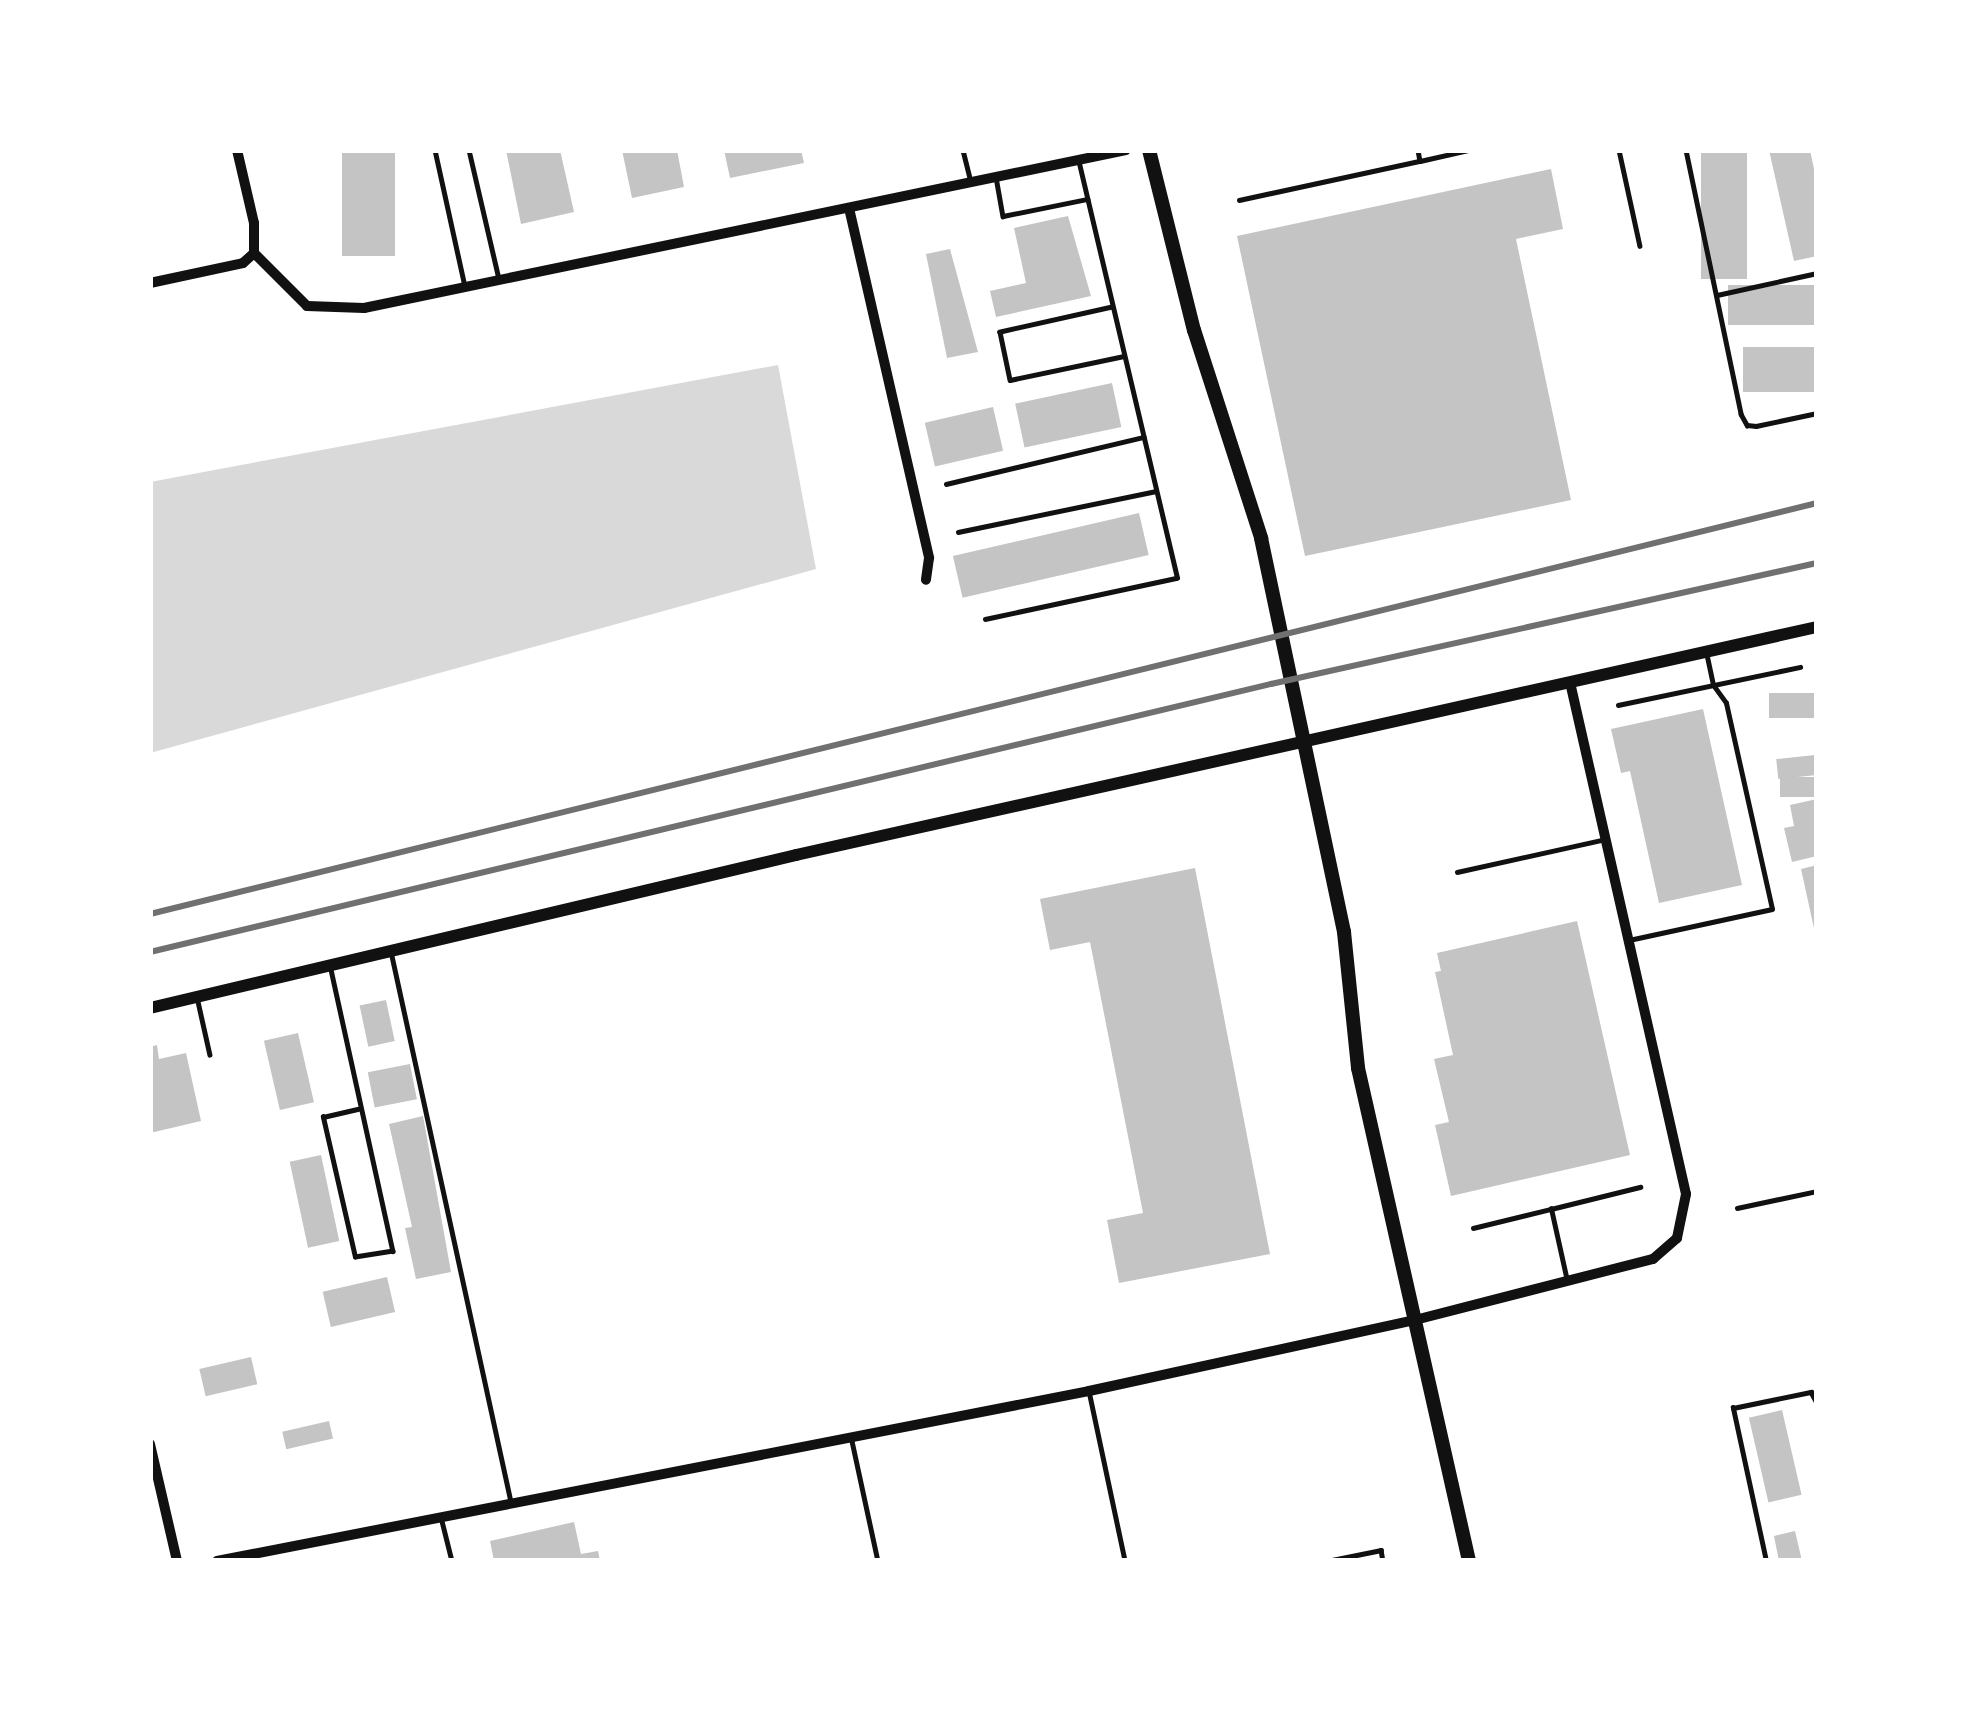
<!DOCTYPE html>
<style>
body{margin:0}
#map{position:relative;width:1967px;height:1711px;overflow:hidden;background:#fff;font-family:Jost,sans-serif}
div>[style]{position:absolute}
.water>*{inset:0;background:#d9d9d9}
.building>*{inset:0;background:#c4c4c4;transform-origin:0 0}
.service>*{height:4.5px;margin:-2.25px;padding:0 2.25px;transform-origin:2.25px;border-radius:2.25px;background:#111}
.minor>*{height:10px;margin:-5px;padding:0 5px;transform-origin:5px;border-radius:5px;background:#111}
.tertiary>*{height:12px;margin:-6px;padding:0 6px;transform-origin:6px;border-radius:6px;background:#111}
.secondary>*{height:14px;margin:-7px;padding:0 7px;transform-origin:7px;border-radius:7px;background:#111}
.rail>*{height:6px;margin:-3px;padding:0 3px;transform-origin:3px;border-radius:3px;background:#707070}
span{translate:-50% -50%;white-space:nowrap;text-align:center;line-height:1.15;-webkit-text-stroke:12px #fff;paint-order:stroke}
.frame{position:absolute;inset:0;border:153px solid #fff;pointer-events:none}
</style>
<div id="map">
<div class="water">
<i style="clip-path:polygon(778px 365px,816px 569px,150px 753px,150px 482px)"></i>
</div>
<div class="building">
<i style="left:342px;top:150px;width:53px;height:106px"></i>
<i style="clip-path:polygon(506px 150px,560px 150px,574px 212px,521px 224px)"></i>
<i style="clip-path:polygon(622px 150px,677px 150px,684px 187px,632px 198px)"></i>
<i style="clip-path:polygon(724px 150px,801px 150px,804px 163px,730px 178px)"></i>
<i style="left:1701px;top:150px;width:46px;height:129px"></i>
<i style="clip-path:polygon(1769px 150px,1810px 150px,1817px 183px,1817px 256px,1794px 261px)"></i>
<i style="clip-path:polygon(1551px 169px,1563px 229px,1516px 239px,1571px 500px,1305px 556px,1237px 236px)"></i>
<i style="clip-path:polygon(1068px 216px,1091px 296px,996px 317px,990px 291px,1026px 283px,1014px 228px)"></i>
<i style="clip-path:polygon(950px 249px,978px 352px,947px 358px,926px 254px)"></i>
<i style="left:1817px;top:285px;width:40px;height:89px;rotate:90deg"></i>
<i style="left:1817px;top:347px;width:45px;height:74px;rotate:90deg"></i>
<i style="left:1112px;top:383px;width:45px;height:99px;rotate:78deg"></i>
<i style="left:993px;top:407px;width:45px;height:70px;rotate:77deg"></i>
<i style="left:1139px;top:513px;width:43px;height:191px;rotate:77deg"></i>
<i style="left:1817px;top:693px;width:25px;height:48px;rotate:90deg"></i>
<i style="clip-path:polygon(1703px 709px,1742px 885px,1659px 903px,1630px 771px,1621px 773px,1611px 729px)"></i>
<i style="left:1815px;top:755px;width:20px;height:39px;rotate:84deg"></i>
<i style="left:1817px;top:777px;width:20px;height:37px;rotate:90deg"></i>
<i style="clip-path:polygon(1817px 799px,1817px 856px,1792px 862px,1784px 828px,1794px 826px,1790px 805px)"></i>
<i style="clip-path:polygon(1817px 865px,1817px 933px,1815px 933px,1801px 869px)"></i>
<i style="clip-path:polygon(1195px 868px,1270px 1254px,1119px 1283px,1107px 1220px,1143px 1213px,1090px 942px,1050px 950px,1040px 899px)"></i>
<i style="clip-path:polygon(1577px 921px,1630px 1155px,1451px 1196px,1435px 1125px,1449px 1122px,1434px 1059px,1453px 1055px,1435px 972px,1441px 971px,1437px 953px)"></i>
<i style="left:386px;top:1000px;width:42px;height:27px;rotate:78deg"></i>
<i style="left:298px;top:1033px;width:71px;height:35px;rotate:77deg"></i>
<i style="clip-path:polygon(157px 1045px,159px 1059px,186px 1053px,201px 1121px,150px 1133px,150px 1047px)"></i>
<i style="left:410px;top:1064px;width:36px;height:43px;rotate:79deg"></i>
<i style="clip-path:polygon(423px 1116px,451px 1272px,416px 1279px,405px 1228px,412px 1227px,389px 1124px)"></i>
<i style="left:321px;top:1155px;width:88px;height:32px;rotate:78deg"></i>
<i style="left:387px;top:1277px;width:36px;height:66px;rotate:77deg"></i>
<i style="left:251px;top:1357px;width:28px;height:53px;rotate:77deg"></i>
<i style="left:1782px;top:1410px;width:87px;height:34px;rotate:77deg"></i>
<i style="left:329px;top:1421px;width:18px;height:48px;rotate:77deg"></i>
<i style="clip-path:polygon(574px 1522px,581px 1554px,598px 1551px,600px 1561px,494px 1561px,490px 1541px)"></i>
<i style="clip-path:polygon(1795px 1531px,1802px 1561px,1779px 1561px,1774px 1536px)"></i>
</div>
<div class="service">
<i style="left:435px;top:150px;width:140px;rotate:77.6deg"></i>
<i style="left:469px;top:150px;width:132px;rotate:76.9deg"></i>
<i style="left:963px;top:150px;width:30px;rotate:76deg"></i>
<i style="left:1418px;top:150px;width:11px;rotate:80deg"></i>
<i style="left:1420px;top:161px;width:50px;rotate:-12.7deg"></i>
<i style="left:1619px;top:150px;width:98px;rotate:77.7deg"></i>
<i style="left:1686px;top:150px;width:270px;rotate:78.2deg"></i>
<i style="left:1741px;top:414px;width:13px;rotate:61deg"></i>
<i style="left:1747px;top:425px;width:9px;rotate:6deg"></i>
<i style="left:1756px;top:426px;width:62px;rotate:-12deg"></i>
<i style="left:996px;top:177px;width:40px;rotate:80deg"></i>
<i style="left:1003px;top:216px;width:86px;rotate:-11.4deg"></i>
<i style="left:1239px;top:200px;width:185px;rotate:-12.2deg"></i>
<i style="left:1717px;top:295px;width:102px;rotate:-12.4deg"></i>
<i style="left:1112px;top:307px;width:115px;rotate:167.4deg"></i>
<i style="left:1000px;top:332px;width:49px;rotate:78.2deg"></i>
<i style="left:1010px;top:380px;width:116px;rotate:-11.9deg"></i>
<i style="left:946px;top:484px;width:203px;rotate:-13.4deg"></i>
<i style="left:958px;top:532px;width:202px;rotate:-11.7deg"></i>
<i style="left:985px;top:619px;width:196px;rotate:-12.1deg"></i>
<i style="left:1177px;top:578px;width:430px;rotate:-103.3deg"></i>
<i style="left:1618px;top:705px;width:186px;rotate:-11.8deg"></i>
<i style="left:1457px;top:872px;width:148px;rotate:-12.5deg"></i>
<i style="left:1629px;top:940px;width:146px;rotate:-12.2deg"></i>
<i style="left:1772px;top:909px;width:211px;rotate:-102.6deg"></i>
<i style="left:1726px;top:703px;width:22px;rotate:-126deg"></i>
<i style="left:1713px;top:685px;width:34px;rotate:-102deg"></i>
<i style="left:392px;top:956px;width:559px;rotate:77.7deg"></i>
<i style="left:330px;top:965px;width:293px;rotate:77.6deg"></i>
<i style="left:393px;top:1251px;width:38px;rotate:171deg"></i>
<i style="left:355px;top:1257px;width:144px;rotate:-102.9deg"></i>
<i style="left:323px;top:1117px;width:36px;rotate:-13deg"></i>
<i style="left:197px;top:997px;width:59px;rotate:77.4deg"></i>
<i style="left:1737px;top:1208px;width:82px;rotate:-12deg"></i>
<i style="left:1473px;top:1228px;width:80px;rotate:-13.7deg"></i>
<i style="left:1567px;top:1281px;width:74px;rotate:-102.5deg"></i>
<i style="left:1551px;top:1209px;width:92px;rotate:-13.9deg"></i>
<i style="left:1089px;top:1391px;width:174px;rotate:78deg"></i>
<i style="left:852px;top:1441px;width:123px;rotate:77.8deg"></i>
<i style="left:441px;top:1517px;width:45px;rotate:76deg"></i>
<i style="left:1327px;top:1561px;width:55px;rotate:-11.5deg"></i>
<i style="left:1381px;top:1550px;width:11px;rotate:80deg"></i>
<i style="left:1766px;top:1561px;width:157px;rotate:-102.2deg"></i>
<i style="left:1733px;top:1408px;width:80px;rotate:-11.6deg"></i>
<i style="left:1811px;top:1392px;width:13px;rotate:61deg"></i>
</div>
<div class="minor">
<i style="left:237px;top:150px;width:75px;rotate:76.9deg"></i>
<i style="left:254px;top:223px;width:30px;rotate:90deg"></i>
<i style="left:849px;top:208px;width:359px;rotate:77.1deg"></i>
<i style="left:929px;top:558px;width:22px;rotate:98deg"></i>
<i style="left:254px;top:253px;width:75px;rotate:45deg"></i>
<i style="left:307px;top:306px;width:57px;rotate:2deg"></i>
<i style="left:364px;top:308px;width:778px;rotate:-11.71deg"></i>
<i style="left:150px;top:283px;width:95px;rotate:-12.1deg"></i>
<i style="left:243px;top:263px;width:15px;rotate:-42deg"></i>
<i style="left:150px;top:1444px;width:120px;rotate:77deg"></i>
<i style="left:217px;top:1561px;width:888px;rotate:-11.03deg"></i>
<i style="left:1089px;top:1391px;width:334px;rotate:-12.3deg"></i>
<i style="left:1415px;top:1320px;width:246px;rotate:-14.4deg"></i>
<i style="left:1653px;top:1259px;width:32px;rotate:-41deg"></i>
<i style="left:1677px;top:1238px;width:45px;rotate:-78.4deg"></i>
<i style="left:1686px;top:1194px;width:525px;rotate:-102.77deg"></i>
</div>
<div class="tertiary">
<i style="left:150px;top:1008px;width:664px;rotate:-13.32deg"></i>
<i style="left:796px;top:855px;width:1046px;rotate:-12.59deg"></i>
</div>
<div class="secondary">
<i style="left:1149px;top:150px;width:186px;rotate:76deg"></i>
<i style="left:1194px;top:330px;width:219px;rotate:72.1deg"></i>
<i style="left:1261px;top:538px;width:403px;rotate:78.1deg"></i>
<i style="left:1344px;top:932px;width:137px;rotate:84.1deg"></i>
<i style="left:1358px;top:1068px;width:505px;rotate:77.31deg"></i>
</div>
<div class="rail">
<i style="left:150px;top:914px;width:1717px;rotate:-13.85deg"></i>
<i style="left:150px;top:952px;width:1153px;rotate:-13.45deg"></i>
<i style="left:1271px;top:684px;width:559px;rotate:-12.5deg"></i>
</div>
<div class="frame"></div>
</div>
